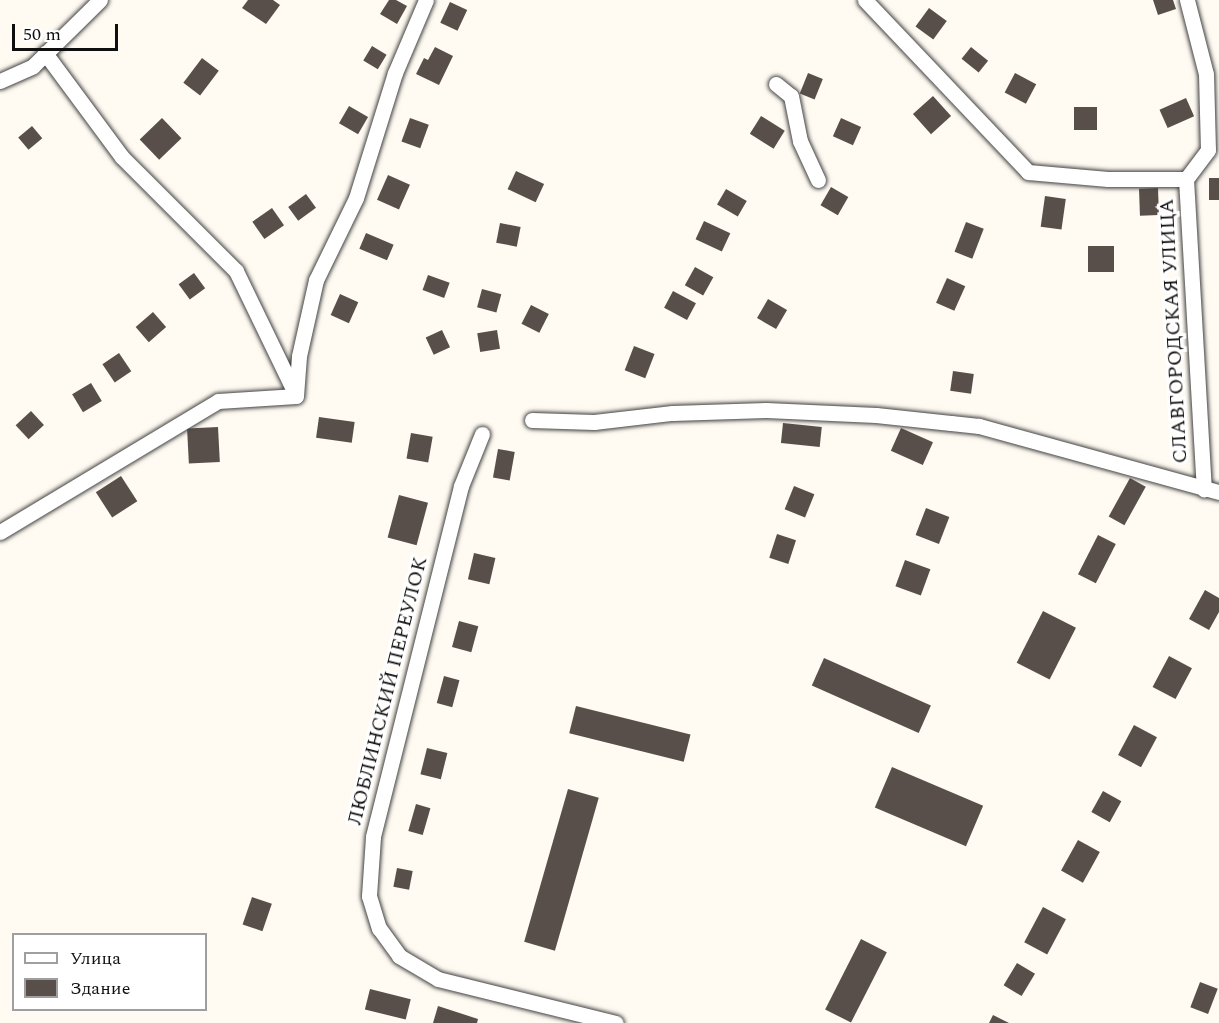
<!DOCTYPE html>
<meta charset="utf-8">
<style>
body{margin:0}
#map{position:relative;width:1219px;height:1023px;overflow:hidden;background:#fffbf2;font-family:Spectral,serif}
div>[style]{position:absolute}
.building>*{inset:0;background:#594f4a;transform-origin:0 0}
.roads{filter:drop-shadow(0 0 2px #424242) drop-shadow(0 0 2px #424242)}
.minor>*{height:15px;margin:-7.5px;padding:0 7.5px;transform-origin:7.5px;border-radius:7.5px;background:#fff}
span{translate:-50% -50%;white-space:nowrap;text-align:center;line-height:1.15;-webkit-text-stroke:6px #fff;paint-order:stroke}
.street-label{font-size:20px;color:#0f0f0f}
.legend{position:absolute;left:12px;top:933px;width:195px;height:78px;box-sizing:border-box;background:#fff;border:2px solid #9f9f9f;margin:0;padding:8px 10px;list-style:none;font-size:18px;color:#0f0f0f}
.legend li{display:flex;align-items:center;gap:12px;height:30px}
.legend b{width:30px;border:2px solid #9f9f9f}
.scale{position:absolute;left:12px;top:24px;width:106px;height:27px;box-sizing:border-box;border:3px solid #0f0f0f;border-top:0;padding-left:8px;font-size:18px;line-height:21px;white-space:nowrap;color:#0f0f0f;-webkit-text-stroke:4px #fff;paint-order:stroke}
</style>
<div id="map">
<div class="building">
<i style="clip-path:polygon(248px 0,273px 0,280px 5px,266px 24px,242px 8px)"></i>
<i style="clip-path:polygon(389px 0,396px 0,407px 6px,397px 24px,380px 14px)"></i>
<i style="clip-path:polygon(1153px 0,1173px 0,1176px 9px,1158px 15px)"></i>
<i style="left:450px;top:2px;width:19px;height:23px;rotate:25deg"></i>
<i style="left:929px;top:8px;width:22px;height:23px;rotate:36deg"></i>
<i style="left:372px;top:46px;width:17px;height:17px;rotate:31deg"></i>
<i style="clip-path:polygon(435px 47px,453px 56px,439px 85px,416px 74px,424px 58px,428px 60px)"></i>
<i style="left:971px;top:47px;width:22px;height:15px;rotate:39deg"></i>
<i style="left:202px;top:58px;width:21px;height:31px;rotate:37deg"></i>
<i style="left:808px;top:73px;width:16px;height:22px;rotate:22deg"></i>
<i style="left:1015px;top:73px;width:24px;height:22px;rotate:28deg"></i>
<i style="left:933px;top:96px;width:27px;height:27px;rotate:48deg"></i>
<i style="left:1186px;top:98px;width:20px;height:29px;rotate:66deg"></i>
<i style="left:349px;top:106px;width:22px;height:20px;rotate:30deg"></i>
<i style="left:1074px;top:107px;width:23px;height:23px"></i>
<i style="left:761px;top:116px;width:28px;height:21px;rotate:32deg"></i>
<i style="left:162px;top:118px;width:28px;height:31px;rotate:46deg"></i>
<i style="left:410px;top:118px;width:20px;height:25px;rotate:20deg"></i>
<i style="left:841px;top:118px;width:22px;height:20px;rotate:24deg"></i>
<i style="left:32px;top:126px;width:16px;height:18px;rotate:50deg"></i>
<i style="left:516px;top:171px;width:31px;height:20px;rotate:25deg"></i>
<i style="left:388px;top:175px;width:24px;height:27px;rotate:24deg"></i>
<i style="left:1209px;top:178px;width:10px;height:22px"></i>
<i style="left:831px;top:187px;width:20px;height:21px;rotate:30deg"></i>
<i style="left:1158px;top:188px;width:27px;height:19px;rotate:88deg"></i>
<i style="left:726px;top:189px;width:24px;height:18px;rotate:30deg"></i>
<i style="left:306px;top:194px;width:17px;height:22px;rotate:54deg"></i>
<i style="left:1045px;top:196px;width:21px;height:31px;rotate:8deg"></i>
<i style="left:272px;top:208px;width:21px;height:24px;rotate:55deg"></i>
<i style="left:704px;top:221px;width:29px;height:20px;rotate:25deg"></i>
<i style="left:966px;top:222px;width:19px;height:32px;rotate:21deg"></i>
<i style="left:500px;top:223px;width:21px;height:20px;rotate:11deg"></i>
<i style="left:366px;top:233px;width:30px;height:17px;rotate:23deg"></i>
<i style="left:1088px;top:246px;width:26px;height:26px"></i>
<i style="left:695px;top:267px;width:21px;height:21px;rotate:29deg"></i>
<i style="left:194px;top:273px;width:19px;height:19px;rotate:54deg"></i>
<i style="left:428px;top:275px;width:23px;height:16px;rotate:20deg"></i>
<i style="left:947px;top:278px;width:20px;height:27px;rotate:24deg"></i>
<i style="left:482px;top:289px;width:20px;height:19px;rotate:15deg"></i>
<i style="left:673px;top:291px;width:26px;height:19px;rotate:28deg"></i>
<i style="left:340px;top:294px;width:20px;height:23px;rotate:24deg"></i>
<i style="left:768px;top:299px;width:22px;height:22px;rotate:30deg"></i>
<i style="left:531px;top:305px;width:20px;height:21px;rotate:27deg"></i>
<i style="left:153px;top:312px;width:20px;height:23px;rotate:49deg"></i>
<i style="left:442px;top:330px;width:19px;height:18px;rotate:65deg"></i>
<i style="left:497px;top:330px;width:19px;height:20px;rotate:81deg"></i>
<i style="left:634px;top:346px;width:22px;height:26px;rotate:21deg"></i>
<i style="left:119px;top:353px;width:22px;height:20px;rotate:56deg"></i>
<i style="left:953px;top:371px;width:21px;height:20px;rotate:8deg"></i>
<i style="left:91px;top:383px;width:21px;height:22px;rotate:59deg"></i>
<i style="left:31px;top:411px;width:19px;height:21px;rotate:47deg"></i>
<i style="left:319px;top:417px;width:36px;height:21px;rotate:8deg"></i>
<i style="left:783px;top:423px;width:39px;height:20px;rotate:6deg"></i>
<i style="left:218px;top:427px;width:35px;height:31px;rotate:87deg"></i>
<i style="left:901px;top:428px;width:35px;height:25px;rotate:24deg"></i>
<i style="left:411px;top:433px;width:22px;height:26px;rotate:10deg"></i>
<i style="left:498px;top:449px;width:17px;height:29px;rotate:10deg"></i>
<i style="left:121px;top:476px;width:30px;height:30px;rotate:57deg"></i>
<i style="left:1130px;top:478px;width:18px;height:44px;rotate:29deg"></i>
<i style="left:794px;top:486px;width:22px;height:25px;rotate:22deg"></i>
<i style="left:399px;top:495px;width:30px;height:44px;rotate:15deg"></i>
<i style="left:926px;top:508px;width:25px;height:29px;rotate:21deg"></i>
<i style="left:777px;top:534px;width:20px;height:25px;rotate:18deg"></i>
<i style="left:1098px;top:535px;width:20px;height:44px;rotate:27deg"></i>
<i style="left:474px;top:553px;width:22px;height:27px;rotate:13deg"></i>
<i style="left:905px;top:560px;width:27px;height:28px;rotate:20deg"></i>
<i style="clip-path:polygon(1205px 590px,1219px 598px,1219px 612px,1209px 630px,1189px 619px)"></i>
<i style="left:1043px;top:611px;width:37px;height:58px;rotate:27deg"></i>
<i style="left:459px;top:621px;width:20px;height:27px;rotate:15deg"></i>
<i style="left:1169px;top:656px;width:26px;height:35px;rotate:28deg"></i>
<i style="left:824px;top:658px;width:117px;height:30px;rotate:24deg"></i>
<i style="left:444px;top:676px;width:16px;height:28px;rotate:15deg"></i>
<i style="left:576px;top:706px;width:118px;height:28px;rotate:14deg"></i>
<i style="left:1134px;top:725px;width:26px;height:34px;rotate:28deg"></i>
<i style="left:427px;top:748px;width:21px;height:27px;rotate:14deg"></i>
<i style="left:892px;top:767px;width:99px;height:44px;rotate:23deg"></i>
<i style="left:568px;top:789px;width:32px;height:159px;rotate:16deg"></i>
<i style="left:1103px;top:791px;width:21px;height:24px;rotate:29deg"></i>
<i style="left:416px;top:804px;width:15px;height:28px;rotate:16deg"></i>
<i style="left:1078px;top:840px;width:25px;height:35px;rotate:29deg"></i>
<i style="left:397px;top:868px;width:16px;height:19px;rotate:11deg"></i>
<i style="left:252px;top:897px;width:21px;height:29px;rotate:19deg"></i>
<i style="left:1043px;top:907px;width:26px;height:40px;rotate:28deg"></i>
<i style="left:861px;top:939px;width:29px;height:79px;rotate:27deg"></i>
<i style="left:1017px;top:963px;width:21px;height:26px;rotate:31deg"></i>
<i style="left:1200px;top:982px;width:19px;height:27px;rotate:21deg"></i>
<i style="left:370px;top:989px;width:42px;height:21px;rotate:14deg"></i>
<i style="clip-path:polygon(438px 1006px,478px 1019px,477px 1023px,433px 1023px)"></i>
<i style="clip-path:polygon(993px 1015px,1009px 1023px,989px 1023px)"></i>
</div>
<div class="roads">
<div class="minor">
<i style="left:865px;top:0;width:237px;rotate:46.5deg"></i>
<i style="left:1028px;top:172px;width:80px;rotate:5deg"></i>
<i style="left:1108px;top:179px;width:78px"></i>
<i style="left:1187px;top:0;width:76px;rotate:75.6deg"></i>
<i style="left:1206px;top:74px;width:76px;rotate:88.5deg"></i>
<i style="left:1208px;top:150px;width:36px;rotate:127deg"></i>
<i style="left:1186px;top:179px;width:311px;rotate:86.7deg"></i>
<i style="left:45px;top:53px;width:129px;rotate:53.5deg"></i>
<i style="left:122px;top:157px;width:161px;rotate:45deg"></i>
<i style="left:236px;top:271px;width:136px;rotate:64.2deg"></i>
<i style="left:0;top:81px;width:36px;rotate:-24deg"></i>
<i style="left:33px;top:66px;width:94px;rotate:-44.6deg"></i>
<i style="left:776px;top:84px;width:19px;rotate:39deg"></i>
<i style="left:791px;top:96px;width:46px;rotate:78.7deg"></i>
<i style="left:800px;top:141px;width:43px;rotate:65.2deg"></i>
<i style="left:532px;top:420px;width:62px;rotate:1.8deg"></i>
<i style="left:594px;top:422px;width:79px;rotate:-6.6deg"></i>
<i style="left:672px;top:413px;width:94px;rotate:-1.8deg"></i>
<i style="left:766px;top:410px;width:110px;rotate:2.6deg"></i>
<i style="left:876px;top:415px;width:75px;rotate:6.1deg"></i>
<i style="left:951px;top:423px;width:28px;rotate:6deg"></i>
<i style="left:979px;top:426px;width:249px;rotate:15.4deg"></i>
<i style="left:482px;top:434px;width:56px;rotate:112deg"></i>
<i style="left:461px;top:486px;width:362px;rotate:104.1deg"></i>
<i style="left:373px;top:837px;width:59px;rotate:93.9deg"></i>
<i style="left:369px;top:896px;width:34px;rotate:73deg"></i>
<i style="left:379px;top:928px;width:34px;rotate:54deg"></i>
<i style="left:399px;top:956px;width:45px;rotate:30.5deg"></i>
<i style="left:438px;top:979px;width:183px;rotate:13.9deg"></i>
<i style="left:0;top:532px;width:254px;rotate:-31deg"></i>
<i style="left:218px;top:401px;width:78px;rotate:-3.7deg"></i>
<i style="left:296px;top:396px;width:40px;rotate:-85.7deg"></i>
<i style="left:299px;top:356px;width:78px;rotate:-77.4deg"></i>
<i style="left:316px;top:280px;width:91px;rotate:-64deg"></i>
<i style="left:356px;top:198px;width:131px;rotate:-72.7deg"></i>
<i style="left:395px;top:73px;width:79px;rotate:-67deg"></i>
</div>
</div>
<div class="street-label">
<span style="left:1174px;top:331px;rotate:-93deg">СЛАВГОРОДСКАЯ УЛИЦА</span>
<span style="left:388px;top:691px;rotate:-76deg">ЛЮБЛИНСКИЙ ПЕРЕУЛОК</span>
</div>
<ul class="legend">
<li><b style="height:8px;background:#fff"></b>Улица</li>
<li><b style="height:16px;background:#594f4a"></b>Здание</li>
</ul>
<div class="scale">50 m</div>
</div>
